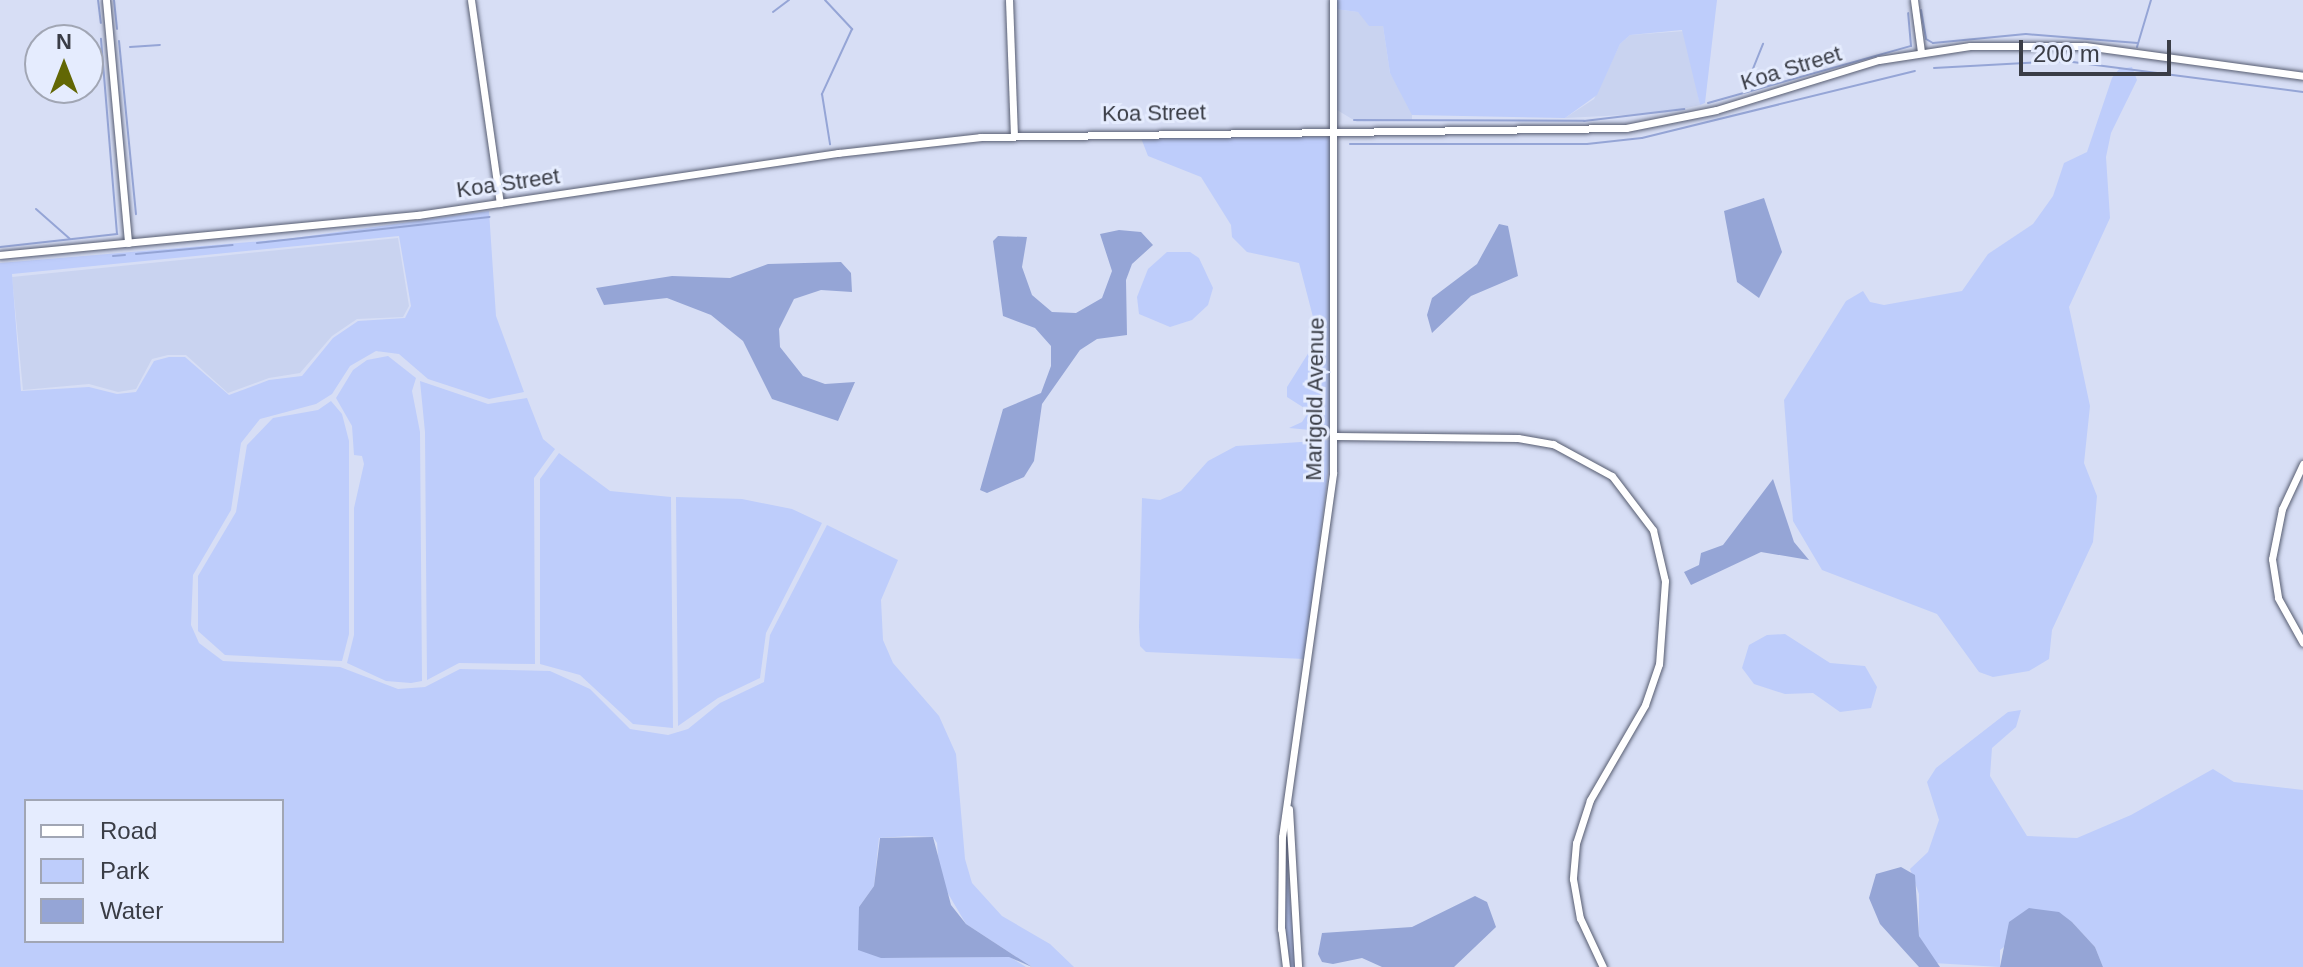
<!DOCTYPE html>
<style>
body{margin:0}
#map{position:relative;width:2303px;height:967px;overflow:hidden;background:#d7def5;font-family:Arial,sans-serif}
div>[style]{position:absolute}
.built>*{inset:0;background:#c9d3f0}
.green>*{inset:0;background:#becdfb}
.water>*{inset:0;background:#95a5d6}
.stream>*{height:2px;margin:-1px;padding:0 1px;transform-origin:1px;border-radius:1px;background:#95a5d6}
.roads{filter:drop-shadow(0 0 2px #575d71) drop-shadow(0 0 2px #575d71)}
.secondary>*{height:7px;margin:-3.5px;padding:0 3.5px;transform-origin:3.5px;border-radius:3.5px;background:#fff}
span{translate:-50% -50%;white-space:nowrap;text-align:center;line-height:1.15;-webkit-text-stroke:6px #e5ecfe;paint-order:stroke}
.street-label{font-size:22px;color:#3a3d46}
.legend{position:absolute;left:24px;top:799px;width:260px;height:144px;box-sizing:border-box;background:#e5ecfe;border:2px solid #a1a6b4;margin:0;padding:10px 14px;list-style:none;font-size:24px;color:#3a3d46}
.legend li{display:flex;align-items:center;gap:16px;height:40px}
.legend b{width:40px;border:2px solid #a1a6b4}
.north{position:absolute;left:24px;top:24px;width:80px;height:80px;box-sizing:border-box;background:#e5ecfe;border:2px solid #a1a6b4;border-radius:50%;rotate:0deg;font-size:22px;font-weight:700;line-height:32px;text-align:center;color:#3a3d46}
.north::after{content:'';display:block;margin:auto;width:28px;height:36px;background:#626704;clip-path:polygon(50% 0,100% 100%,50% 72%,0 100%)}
.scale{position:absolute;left:2019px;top:40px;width:152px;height:36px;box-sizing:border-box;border:4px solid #3a3d46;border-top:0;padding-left:10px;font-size:24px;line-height:28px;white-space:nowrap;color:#3a3d46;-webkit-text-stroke:6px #e5ecfe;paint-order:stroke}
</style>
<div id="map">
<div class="built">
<i style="clip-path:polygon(1335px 9px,1358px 12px,1383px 26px,1390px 73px,1412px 110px,1412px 121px,1357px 122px,1337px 110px)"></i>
<i style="clip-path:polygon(1685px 31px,1700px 105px,1664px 113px,1565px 118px,1594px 99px,1620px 44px,1630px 35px)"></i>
<i style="clip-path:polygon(398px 238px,409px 306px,403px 317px,357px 319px,332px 336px,300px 373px,269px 378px,228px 393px,186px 355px,168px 355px,152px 359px,136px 389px,118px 392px,89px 384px,23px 390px,12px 277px)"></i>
</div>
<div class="green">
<i style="clip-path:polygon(1335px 0,1717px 0,1705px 103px,1700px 105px,1682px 30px,1630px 35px,1620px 44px,1597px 95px,1565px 118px,1412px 115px,1390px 73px,1383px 26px,1369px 26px,1358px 12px,1335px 9px)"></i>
<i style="clip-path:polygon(2132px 67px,2137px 80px,2111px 133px,2106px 157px,2110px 218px,2069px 307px,2090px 406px,2084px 463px,2097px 496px,2093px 542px,2052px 630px,2049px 659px,2029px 671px,1993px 677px,1979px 672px,1937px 614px,1822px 570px,1793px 521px,1784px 400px,1846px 301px,1863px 291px,1870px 302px,1884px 305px,1962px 291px,1988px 254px,2033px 224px,2053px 196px,2064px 163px,2087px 152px,2112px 78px,2119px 69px)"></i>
<i style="clip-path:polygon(1331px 137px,1332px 432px,1289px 428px,1302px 422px,1309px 411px,1287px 397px,1287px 387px,1309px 352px,1313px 317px,1299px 263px,1247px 252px,1232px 237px,1231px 225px,1201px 177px,1148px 156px,1141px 138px)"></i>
<i style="clip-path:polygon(evenodd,489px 211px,496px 316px,524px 392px,489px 399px,428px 379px,399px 354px,376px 351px,350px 366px,332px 394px,316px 404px,260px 419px,241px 443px,231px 510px,193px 575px,191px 625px,199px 643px,223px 661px,340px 667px,398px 689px,425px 687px,460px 669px,550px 671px,590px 689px,630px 729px,668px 735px,688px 729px,720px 703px,764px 682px,770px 635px,827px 525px,898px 560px,881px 600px,883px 640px,893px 663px,939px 716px,956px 754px,965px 859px,972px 883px,1002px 916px,1050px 944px,1074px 967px,1032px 967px,966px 924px,940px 880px,937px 843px,933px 837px,909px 836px,879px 838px,874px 886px,859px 907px,881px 958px,1010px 957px,1026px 967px,0 967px,0 263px,287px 239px,489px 211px,399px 236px,411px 306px,405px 318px,358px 321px,333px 338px,302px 376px,269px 380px,229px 395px,185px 357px,169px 357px,154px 361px,136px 392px,117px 394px,89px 387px,21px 391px,12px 274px,399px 236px,489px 211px,26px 801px,282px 801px,282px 941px,26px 941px,26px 801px)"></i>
<i style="clip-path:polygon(1167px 252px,1190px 252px,1199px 258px,1213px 288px,1208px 305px,1192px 320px,1170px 327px,1139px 314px,1137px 297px,1148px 269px)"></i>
<i style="clip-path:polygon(388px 356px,416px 378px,412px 391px,420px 432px,422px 681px,411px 683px,386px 681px,347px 663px,354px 635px,354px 508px,364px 464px,362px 456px,354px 455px,352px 426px,336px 398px,353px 370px,367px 360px)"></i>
<i style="clip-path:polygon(420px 381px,488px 404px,527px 398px,543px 439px,555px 449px,534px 478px,535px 664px,459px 663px,427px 680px,425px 432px)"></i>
<i style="clip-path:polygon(331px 401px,342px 414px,349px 441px,349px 634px,342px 661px,225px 655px,198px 631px,198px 576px,236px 512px,247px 445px,273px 418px,318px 410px)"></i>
<i style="clip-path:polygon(1332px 440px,1305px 659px,1146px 652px,1140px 646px,1139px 627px,1142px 498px,1160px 500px,1181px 491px,1208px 461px,1236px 446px)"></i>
<i style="clip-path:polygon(559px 453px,610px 491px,671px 497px,673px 728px,633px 724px,580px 675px,540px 664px,540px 479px)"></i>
<i style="clip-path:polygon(676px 497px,742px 499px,792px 509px,822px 523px,766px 633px,760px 678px,718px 698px,678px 726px)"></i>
<i style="clip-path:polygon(1785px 634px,1830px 663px,1865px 666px,1877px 687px,1871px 708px,1840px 712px,1813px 693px,1785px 694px,1754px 684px,1742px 668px,1749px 645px,1767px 635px)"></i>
<i style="clip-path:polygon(2021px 710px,2016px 727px,1992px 748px,1990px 776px,2027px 836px,2077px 838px,2131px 815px,2213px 769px,2234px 782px,2303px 790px,2303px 967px,2103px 967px,2095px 947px,2072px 922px,2050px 912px,2000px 950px,2000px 967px,1934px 963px,1919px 936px,1919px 894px,1910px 869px,1928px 852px,1939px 820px,1927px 782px,1936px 768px,2008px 712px)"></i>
<i style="clip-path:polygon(1287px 822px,1288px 878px,1296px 967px,1289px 967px,1283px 928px)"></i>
</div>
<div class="water">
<i style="clip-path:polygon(1764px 198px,1782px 252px,1759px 298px,1737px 282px,1724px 211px)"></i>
<i style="clip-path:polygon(1499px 224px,1508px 226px,1518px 276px,1471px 296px,1432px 333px,1427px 315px,1432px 298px,1477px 264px)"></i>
<i style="clip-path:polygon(1119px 230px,1141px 232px,1153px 245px,1132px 264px,1126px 280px,1127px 335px,1097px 339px,1080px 350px,1042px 404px,1034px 461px,1024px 477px,987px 493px,980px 490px,1003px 409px,1041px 393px,1051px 366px,1051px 346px,1035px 328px,1003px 316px,993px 241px,998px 236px,1027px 237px,1022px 267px,1032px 295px,1052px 312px,1076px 313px,1102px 298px,1112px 271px,1100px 234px)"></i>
<i style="clip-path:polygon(841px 262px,851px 273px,852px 292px,821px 290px,794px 299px,779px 329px,780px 347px,803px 376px,825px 384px,855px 382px,838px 421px,772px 399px,743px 341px,711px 315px,667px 298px,604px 305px,596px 288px,672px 276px,730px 278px,768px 264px)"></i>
<i style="clip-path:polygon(1773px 479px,1794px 542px,1809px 560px,1761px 552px,1691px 585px,1684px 572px,1699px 565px,1701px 553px,1723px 545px)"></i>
<i style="clip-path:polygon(933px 837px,951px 905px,966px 924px,1032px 967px,1009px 957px,881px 958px,858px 950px,859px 907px,874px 886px,880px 838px)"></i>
<i style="clip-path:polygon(1901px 867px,1915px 875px,1919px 936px,1940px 967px,1919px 967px,1880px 924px,1869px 898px,1876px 874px)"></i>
<i style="clip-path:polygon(1475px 896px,1487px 902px,1496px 927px,1454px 967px,1382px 967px,1362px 958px,1333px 964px,1322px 962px,1318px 954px,1322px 933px,1412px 927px)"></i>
<i style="clip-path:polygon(2029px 908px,2059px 912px,2072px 922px,2095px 947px,2103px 967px,2000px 967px,2009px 922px)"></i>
</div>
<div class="stream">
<i style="left:98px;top:0;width:23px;rotate:83deg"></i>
<i style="left:114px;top:0;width:29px;rotate:84deg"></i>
<i style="left:825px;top:0;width:40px;rotate:47deg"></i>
<i style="left:852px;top:29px;width:72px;rotate:114.8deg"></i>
<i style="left:822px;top:94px;width:51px;rotate:80.9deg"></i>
<i style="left:1921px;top:10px;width:29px;rotate:80deg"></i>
<i style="left:1926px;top:39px;width:8px;rotate:30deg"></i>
<i style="left:1933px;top:43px;width:93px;rotate:-5.5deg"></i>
<i style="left:2026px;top:34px;width:112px;rotate:4.6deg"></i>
<i style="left:773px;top:12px;width:20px;rotate:-37deg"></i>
<i style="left:119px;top:41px;width:174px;rotate:84.4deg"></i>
<i style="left:130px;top:47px;width:30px;rotate:-4deg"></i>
<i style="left:2137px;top:47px;width:49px;rotate:-73.4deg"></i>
<i style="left:1934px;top:68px;width:131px;rotate:-3.1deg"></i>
<i style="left:2065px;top:61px;width:240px;rotate:7.4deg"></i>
<i style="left:1744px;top:91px;width:51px;rotate:-68deg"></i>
<i style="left:1708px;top:103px;width:211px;rotate:-15.7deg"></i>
<i style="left:1911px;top:46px;width:33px;rotate:-95deg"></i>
<i style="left:1354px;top:120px;width:230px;rotate:0.2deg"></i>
<i style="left:1584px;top:121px;width:101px;rotate:-6.8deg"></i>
<i style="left:1350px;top:144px;width:237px"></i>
<i style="left:1587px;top:144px;width:55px;rotate:-6.2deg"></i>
<i style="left:1642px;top:138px;width:281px;rotate:-13.8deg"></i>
<i style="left:36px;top:209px;width:45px;rotate:41.4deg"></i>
<i style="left:257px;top:243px;width:234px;rotate:-6.4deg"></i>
<i style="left:0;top:247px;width:118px;rotate:-6.3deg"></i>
<i style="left:117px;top:234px;width:196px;rotate:-94.7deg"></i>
<i style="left:136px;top:254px;width:97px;rotate:-5.3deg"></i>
<i style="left:113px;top:256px;width:12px;rotate:-5deg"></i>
</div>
<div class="roads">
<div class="secondary">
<i style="left:106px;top:0;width:244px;rotate:84.8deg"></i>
<i style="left:471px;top:0;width:205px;rotate:81.9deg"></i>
<i style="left:1009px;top:0;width:135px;rotate:87.9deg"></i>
<i style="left:1914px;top:0;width:52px;rotate:82.3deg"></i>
<i style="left:0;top:255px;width:420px;rotate:-5.5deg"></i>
<i style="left:418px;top:215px;width:425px;rotate:-8.4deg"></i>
<i style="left:838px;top:153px;width:143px;rotate:-6.4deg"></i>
<i style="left:980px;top:137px;width:646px;rotate:-0.8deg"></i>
<i style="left:1626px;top:128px;width:92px;rotate:-11.3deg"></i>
<i style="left:1716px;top:110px;width:170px;rotate:-17.1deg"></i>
<i style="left:1879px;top:60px;width:92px;rotate:-8.7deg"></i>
<i style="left:1970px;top:46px;width:115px"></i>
<i style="left:2085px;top:46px;width:220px;rotate:7.8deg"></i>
<i style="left:1335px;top:436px;width:183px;rotate:0.6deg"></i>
<i style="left:1518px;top:438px;width:36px;rotate:10deg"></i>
<i style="left:1553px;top:444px;width:67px;rotate:28.5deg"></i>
<i style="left:1612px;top:476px;width:68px;rotate:52.8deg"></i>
<i style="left:1653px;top:530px;width:52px;rotate:76.8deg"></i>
<i style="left:1665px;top:581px;width:83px;rotate:94.1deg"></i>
<i style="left:1659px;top:664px;width:43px;rotate:108.9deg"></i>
<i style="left:1645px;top:705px;width:110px;rotate:120.1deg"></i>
<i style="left:1590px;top:800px;width:45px;rotate:108deg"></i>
<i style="left:1576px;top:843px;width:36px;rotate:95deg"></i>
<i style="left:1573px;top:879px;width:40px;rotate:80deg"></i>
<i style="left:1580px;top:918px;width:54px;rotate:64.9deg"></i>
<i style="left:2303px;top:464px;width:50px;rotate:115deg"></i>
<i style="left:2282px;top:509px;width:51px;rotate:101.3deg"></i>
<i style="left:2272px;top:559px;width:39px;rotate:81deg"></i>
<i style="left:2278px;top:598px;width:51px;rotate:60.9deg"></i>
<i style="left:1289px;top:809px;width:158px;rotate:86.7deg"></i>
<i style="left:1286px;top:967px;width:38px;rotate:-97deg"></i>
<i style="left:1281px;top:929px;width:92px;rotate:-89.4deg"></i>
<i style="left:1282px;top:837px;width:368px;rotate:-82deg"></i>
<i style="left:1333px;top:473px;width:473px;rotate:-90deg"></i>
</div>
</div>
<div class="street-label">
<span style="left:1791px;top:68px;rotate:-17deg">Koa Street</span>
<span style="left:1154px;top:113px;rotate:-1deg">Koa Street</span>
<span style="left:508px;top:183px;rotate:-8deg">Koa Street</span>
<span style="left:1315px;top:399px;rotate:-89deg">Marigold Avenue</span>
</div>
<ul class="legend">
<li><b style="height:10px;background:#fff"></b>Road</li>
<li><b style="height:22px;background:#becdfb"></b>Park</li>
<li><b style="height:22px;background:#95a5d6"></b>Water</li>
</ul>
<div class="north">N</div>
<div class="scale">200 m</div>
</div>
